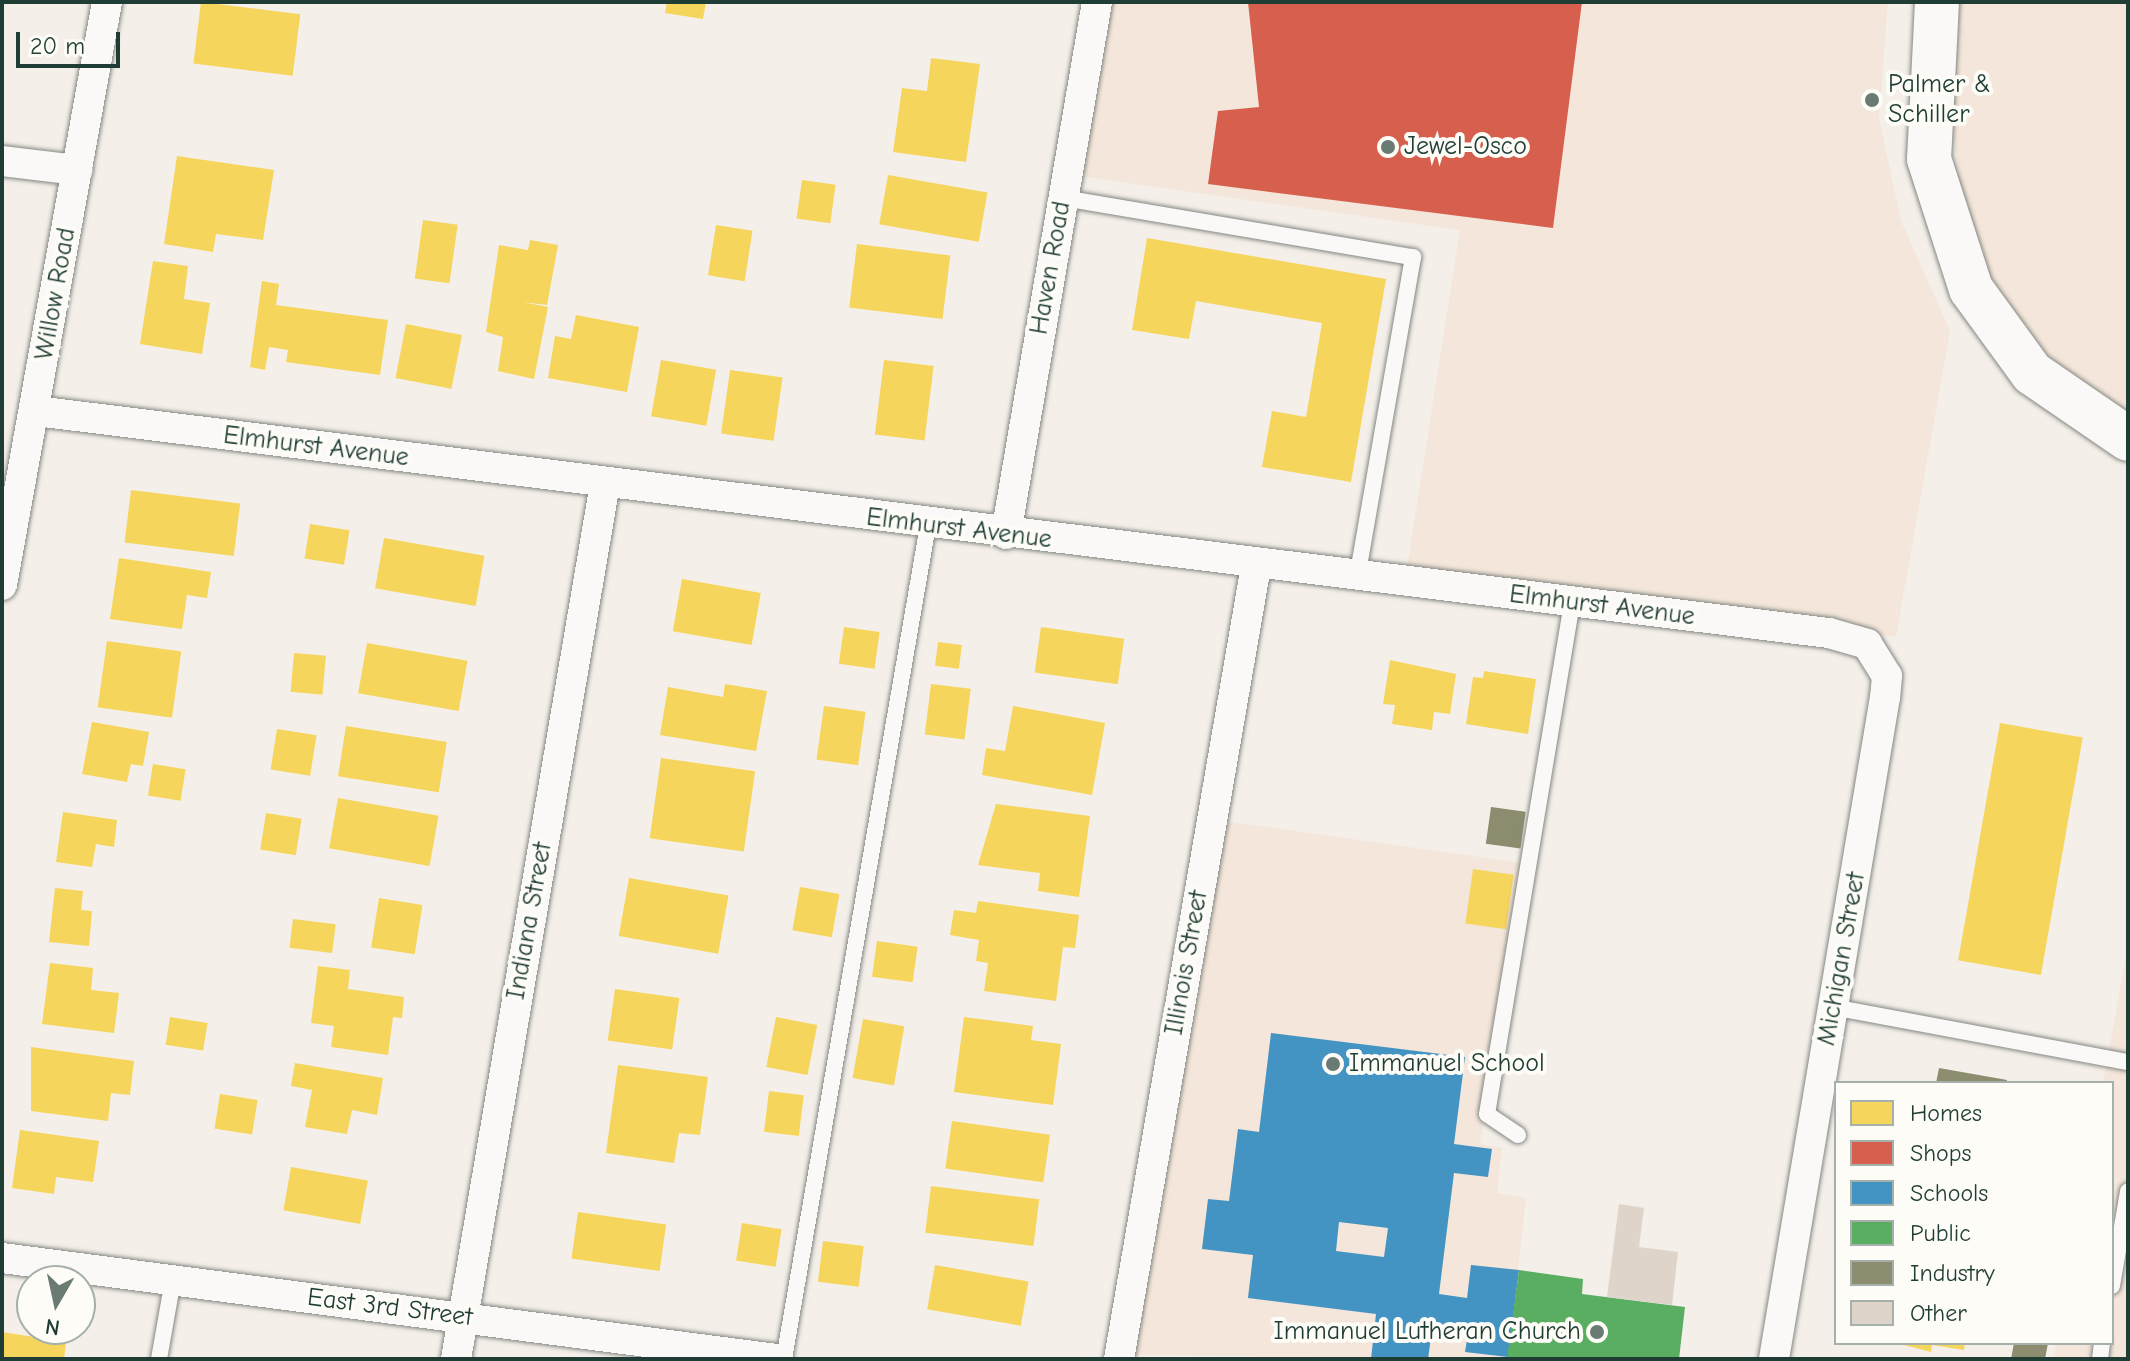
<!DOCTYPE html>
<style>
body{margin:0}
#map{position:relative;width:2130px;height:1361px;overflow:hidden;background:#f4efe9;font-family:"Comic Neue",sans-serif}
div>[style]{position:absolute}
.built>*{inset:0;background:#f4e6da}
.homes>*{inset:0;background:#f6d55c;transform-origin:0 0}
.shops>*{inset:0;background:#d6604d}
.schools>*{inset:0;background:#4393c3}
.public>*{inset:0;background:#5aae61}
.industry>*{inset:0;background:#8c8c6e;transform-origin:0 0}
.building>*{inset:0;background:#dfd4ca}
.roads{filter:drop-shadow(0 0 2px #848883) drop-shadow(0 0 2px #848883)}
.lane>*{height:16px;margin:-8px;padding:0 8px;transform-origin:8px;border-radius:8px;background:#faf9f7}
.street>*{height:30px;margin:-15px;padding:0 15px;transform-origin:15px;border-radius:15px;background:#faf9f7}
.secondary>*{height:44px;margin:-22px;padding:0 22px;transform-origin:22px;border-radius:22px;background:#faf9f7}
.dots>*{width:22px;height:22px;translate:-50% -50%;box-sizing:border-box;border:4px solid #fdfcf7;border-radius:50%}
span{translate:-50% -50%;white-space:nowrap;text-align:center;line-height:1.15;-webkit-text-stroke:8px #fdfcf7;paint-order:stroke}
.poi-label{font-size:26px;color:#1f3d34}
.left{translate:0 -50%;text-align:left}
.right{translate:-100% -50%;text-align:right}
.street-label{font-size:26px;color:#1f3d34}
.frame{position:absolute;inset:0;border:4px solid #1f3d34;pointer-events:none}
.legend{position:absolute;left:1834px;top:1081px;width:280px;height:264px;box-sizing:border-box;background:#fdfcf7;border:2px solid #a4b0a9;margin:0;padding:10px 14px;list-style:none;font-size:24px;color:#1f3d34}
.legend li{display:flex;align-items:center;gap:16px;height:40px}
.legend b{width:40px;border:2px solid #a4b0a9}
.north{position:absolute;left:16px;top:1265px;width:80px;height:80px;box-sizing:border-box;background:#fdfcf7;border:2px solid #a4b0a9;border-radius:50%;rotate:189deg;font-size:22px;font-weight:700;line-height:32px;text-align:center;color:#1f3d34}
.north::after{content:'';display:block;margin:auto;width:28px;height:36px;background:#6a7b73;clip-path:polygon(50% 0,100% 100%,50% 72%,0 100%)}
.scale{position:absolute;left:16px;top:32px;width:104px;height:36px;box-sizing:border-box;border:4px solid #1f3d34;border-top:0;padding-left:10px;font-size:24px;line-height:28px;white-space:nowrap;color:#1f3d34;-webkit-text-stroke:6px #fdfcf7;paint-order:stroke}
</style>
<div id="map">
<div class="built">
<i style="clip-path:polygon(1109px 2px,1888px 2px,1879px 118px,1901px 221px,1950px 331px,1896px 637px,1407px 568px,1460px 230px,1078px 176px)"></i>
<i style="clip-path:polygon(1960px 2px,2128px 2px,2128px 417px,2104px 406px,2014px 324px,1963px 219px,1948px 81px)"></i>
<i style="clip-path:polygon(1216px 820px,1522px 863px,1480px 1144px,1502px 1148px,1497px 1193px,1526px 1198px,1508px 1359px,1125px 1355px)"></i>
<i style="clip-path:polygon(2128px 944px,2128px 1359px,2054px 1359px,2056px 1343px,2112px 1343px,2112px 1083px,2103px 1083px)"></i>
</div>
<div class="homes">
<i style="left:201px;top:2px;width:100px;height:62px;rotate:7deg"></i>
<i style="clip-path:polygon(667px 2px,706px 2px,703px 19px,665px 13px)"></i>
<i style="clip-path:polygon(931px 58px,980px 64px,966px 162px,893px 152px,902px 88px,927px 91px)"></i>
<i style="clip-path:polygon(177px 156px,274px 170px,263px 240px,216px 234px,213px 252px,164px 244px)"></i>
<i style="left:888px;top:175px;width:101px;height:50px;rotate:10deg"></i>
<i style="left:802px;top:180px;width:34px;height:39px;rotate:8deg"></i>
<i style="left:423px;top:220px;width:35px;height:59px;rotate:8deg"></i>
<i style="left:716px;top:225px;width:37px;height:51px;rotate:9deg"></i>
<i style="clip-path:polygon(1147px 238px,1386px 279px,1351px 482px,1262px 467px,1272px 411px,1306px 417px,1322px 323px,1196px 301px,1189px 339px,1132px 330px)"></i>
<i style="clip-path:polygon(530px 240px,558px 245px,547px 305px,523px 302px,548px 307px,534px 379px,498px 371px,503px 337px,486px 332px,499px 245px,528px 250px)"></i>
<i style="left:857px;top:244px;width:94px;height:64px;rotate:7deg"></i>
<i style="clip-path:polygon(153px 261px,188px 266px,184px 299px,210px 303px,202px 354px,140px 344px)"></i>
<i style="clip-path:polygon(262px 281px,279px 284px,276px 305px,388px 320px,380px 375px,286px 362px,288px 350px,269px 347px,265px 370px,250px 367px)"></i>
<i style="clip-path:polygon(576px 315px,639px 327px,627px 392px,548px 378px,555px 336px,571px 339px)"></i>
<i style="left:406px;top:324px;width:57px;height:55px;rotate:11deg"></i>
<i style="left:661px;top:360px;width:56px;height:57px;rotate:10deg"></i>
<i style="left:884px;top:360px;width:50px;height:75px;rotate:7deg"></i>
<i style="left:730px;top:370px;width:53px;height:64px;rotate:8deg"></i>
<i style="left:131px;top:490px;width:110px;height:53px;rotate:7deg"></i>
<i style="left:310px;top:524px;width:40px;height:35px;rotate:9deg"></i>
<i style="left:384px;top:538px;width:102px;height:51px;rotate:10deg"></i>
<i style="clip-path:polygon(119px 558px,211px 572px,207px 598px,187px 595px,182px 629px,110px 619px)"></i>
<i style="left:682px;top:579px;width:80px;height:53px;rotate:10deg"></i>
<i style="left:844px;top:627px;width:36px;height:37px;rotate:8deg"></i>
<i style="left:1041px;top:627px;width:84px;height:46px;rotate:8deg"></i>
<i style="left:107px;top:641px;width:75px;height:67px;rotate:8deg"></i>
<i style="left:938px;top:642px;width:24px;height:24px;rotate:7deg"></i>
<i style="left:367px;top:643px;width:102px;height:51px;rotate:10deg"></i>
<i style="left:294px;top:653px;width:32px;height:39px;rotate:5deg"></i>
<i style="clip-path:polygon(1390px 660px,1456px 674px,1450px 714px,1434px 712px,1432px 730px,1392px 724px,1395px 705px,1383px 704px)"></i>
<i style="clip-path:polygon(1484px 671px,1536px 679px,1528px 734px,1466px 724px,1473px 677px,1483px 678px)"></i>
<i style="clip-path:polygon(725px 684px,767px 691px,756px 751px,660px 735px,668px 687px,723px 697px)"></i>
<i style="left:931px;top:684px;width:40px;height:51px;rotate:7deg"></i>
<i style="left:824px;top:706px;width:42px;height:54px;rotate:8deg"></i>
<i style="clip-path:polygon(1013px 706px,1105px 723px,1092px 795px,982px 775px,986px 748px,1005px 751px)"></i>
<i style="clip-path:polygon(92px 722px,149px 732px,143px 766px,131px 764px,127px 782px,82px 774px)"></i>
<i style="left:2000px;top:723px;width:84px;height:241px;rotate:10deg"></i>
<i style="left:346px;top:726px;width:102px;height:51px;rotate:9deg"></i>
<i style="left:277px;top:729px;width:40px;height:41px;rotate:9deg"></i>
<i style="left:661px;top:758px;width:95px;height:81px;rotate:8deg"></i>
<i style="left:153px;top:764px;width:33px;height:32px;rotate:9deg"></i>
<i style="left:338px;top:798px;width:102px;height:51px;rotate:10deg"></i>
<i style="clip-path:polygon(996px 804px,1090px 816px,1079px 897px,1038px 891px,1040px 873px,978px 865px)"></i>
<i style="clip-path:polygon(63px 812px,117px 820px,114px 847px,96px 844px,92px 867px,56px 862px)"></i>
<i style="left:266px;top:813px;width:36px;height:37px;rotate:9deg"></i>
<i style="left:1473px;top:869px;width:41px;height:55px;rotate:8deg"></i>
<i style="left:629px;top:878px;width:101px;height:59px;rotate:10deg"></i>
<i style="left:800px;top:887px;width:40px;height:44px;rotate:10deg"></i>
<i style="clip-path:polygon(55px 888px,83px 891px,81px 910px,92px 911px,89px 946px,49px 942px)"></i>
<i style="left:379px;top:898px;width:44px;height:50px;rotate:9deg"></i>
<i style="clip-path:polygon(978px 901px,1079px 915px,1075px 948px,1063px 947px,1056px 1001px,984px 991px,988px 963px,976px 961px,979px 940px,950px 935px,954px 910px,976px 913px)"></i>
<i style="left:293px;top:919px;width:43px;height:29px;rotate:7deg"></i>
<i style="left:877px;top:941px;width:41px;height:36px;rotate:8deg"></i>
<i style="clip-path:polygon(50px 963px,93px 968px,91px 990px,119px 993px,114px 1033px,42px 1024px)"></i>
<i style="clip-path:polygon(318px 966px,350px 970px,348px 989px,404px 997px,402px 1018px,393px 1017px,388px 1055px,331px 1047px,334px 1026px,311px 1023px)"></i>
<i style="left:615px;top:989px;width:65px;height:52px;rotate:8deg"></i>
<i style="left:170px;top:1017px;width:38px;height:28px;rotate:9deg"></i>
<i style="left:776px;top:1017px;width:42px;height:51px;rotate:11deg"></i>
<i style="clip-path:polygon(964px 1017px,1033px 1026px,1031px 1040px,1061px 1044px,1053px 1105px,954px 1092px)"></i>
<i style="left:863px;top:1019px;width:42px;height:60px;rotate:10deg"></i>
<i style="clip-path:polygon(31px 1047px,134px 1061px,130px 1095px,111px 1093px,108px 1121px,31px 1111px)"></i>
<i style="clip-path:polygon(295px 1063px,383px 1078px,377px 1115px,352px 1110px,347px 1134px,305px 1127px,312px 1090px,291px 1086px)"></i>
<i style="clip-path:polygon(618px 1065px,708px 1077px,700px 1135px,679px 1133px,674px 1163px,606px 1153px)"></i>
<i style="left:769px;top:1091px;width:35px;height:41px;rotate:7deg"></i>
<i style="left:220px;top:1094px;width:38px;height:35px;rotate:9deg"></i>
<i style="left:952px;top:1121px;width:99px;height:48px;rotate:8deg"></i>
<i style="clip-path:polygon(20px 1130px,99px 1141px,93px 1182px,56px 1177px,54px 1194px,12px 1188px)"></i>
<i style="left:291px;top:1167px;width:78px;height:44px;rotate:10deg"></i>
<i style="left:931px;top:1186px;width:109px;height:47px;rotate:7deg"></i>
<i style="left:578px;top:1212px;width:89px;height:47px;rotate:8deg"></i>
<i style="left:742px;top:1223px;width:40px;height:38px;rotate:9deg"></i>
<i style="left:823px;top:1241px;width:41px;height:41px;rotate:7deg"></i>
<i style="left:935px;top:1265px;width:95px;height:45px;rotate:10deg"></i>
<i style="clip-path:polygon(2px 1332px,66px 1342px,64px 1359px,2px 1359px)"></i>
<i style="clip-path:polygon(1896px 1343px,1965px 1343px,1964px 1350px,1932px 1345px,1931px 1352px)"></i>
</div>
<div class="shops">
<i style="clip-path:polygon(1248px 2px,1582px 2px,1553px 228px,1208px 184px,1218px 111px,1259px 107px)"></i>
</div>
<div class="schools">
<i style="clip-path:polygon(evenodd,1271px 1033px,1465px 1057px,1454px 1144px,1492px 1149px,1488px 1177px,1454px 1173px,1439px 1294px,1467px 1298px,1471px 1265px,1519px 1270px,1508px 1357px,1465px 1352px,1468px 1334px,1432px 1330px,1428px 1359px,1371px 1359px,1376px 1314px,1248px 1298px,1253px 1255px,1202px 1249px,1208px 1199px,1229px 1201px,1238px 1129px,1259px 1132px,1271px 1033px,1339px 1222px,1388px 1228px,1384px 1257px,1336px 1251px,1339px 1222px)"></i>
</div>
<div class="public">
<i style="clip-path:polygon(1519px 1270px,1583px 1279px,1582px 1294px,1685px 1307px,1679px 1359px,1507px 1359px)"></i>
</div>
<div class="industry">
<i style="left:1491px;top:807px;width:35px;height:37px;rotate:8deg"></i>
<i style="clip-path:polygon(1939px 1068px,2007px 1080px,2006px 1083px,1936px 1083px)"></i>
<i style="clip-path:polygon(2014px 1343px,2048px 1343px,2045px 1359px,2011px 1359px)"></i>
</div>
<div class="building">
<i style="clip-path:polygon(1619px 1204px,1644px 1208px,1639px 1247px,1678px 1252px,1672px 1305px,1607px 1297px)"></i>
</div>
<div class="roads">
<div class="lane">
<i style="left:1063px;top:198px;width:355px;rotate:9.6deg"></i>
<i style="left:1413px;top:257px;width:326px;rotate:99.9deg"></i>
<i style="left:1833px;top:1007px;width:300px;rotate:10.6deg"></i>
<i style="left:1518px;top:1135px;width:37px;rotate:-146deg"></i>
<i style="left:1487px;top:1114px;width:518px;rotate:-80.56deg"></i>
<i style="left:2112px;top:1286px;width:96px;rotate:-80.4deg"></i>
<i style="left:159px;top:1359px;width:80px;rotate:-80deg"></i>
<i style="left:784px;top:1359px;width:846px;rotate:-80.2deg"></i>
<i style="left:2100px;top:1359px;width:16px;rotate:-83deg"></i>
</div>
<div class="street">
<i style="left:2px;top:161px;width:76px;rotate:6.8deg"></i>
<i style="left:36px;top:411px;width:1807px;rotate:7.06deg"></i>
<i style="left:1829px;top:633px;width:40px;rotate:16deg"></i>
<i style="left:1867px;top:644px;width:38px;rotate:58deg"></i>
<i style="left:1887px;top:676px;width:21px;rotate:95deg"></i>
<i style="left:1885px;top:697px;width:671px;rotate:99.52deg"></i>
<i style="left:1006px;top:534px;width:540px;rotate:-80.29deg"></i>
<i style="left:2px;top:585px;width:592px;rotate:-79.79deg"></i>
<i style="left:2px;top:1258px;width:782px;rotate:7.43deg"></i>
<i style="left:456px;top:1359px;width:888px;rotate:-80.34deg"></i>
<i style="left:1119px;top:1359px;width:805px;rotate:-80.2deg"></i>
</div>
<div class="secondary">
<i style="left:1937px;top:2px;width:157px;rotate:92.9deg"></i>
<i style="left:1929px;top:159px;width:137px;rotate:72.1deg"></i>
<i style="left:1971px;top:289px;width:104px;rotate:54deg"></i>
<i style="left:2032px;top:373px;width:116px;rotate:34.5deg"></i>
</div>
</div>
<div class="dots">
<i style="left:1872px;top:100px;background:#6a7b73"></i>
<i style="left:1388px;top:147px;background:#6a7b73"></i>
<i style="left:1333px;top:1064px;background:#6a7b73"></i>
<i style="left:1597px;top:1332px;background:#6a7b73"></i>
</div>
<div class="poi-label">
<span class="left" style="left:1888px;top:100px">Palmer &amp;<br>Schiller</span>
<span class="left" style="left:1404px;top:147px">Jewel-Osco</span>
<span class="left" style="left:1349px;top:1064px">Immanuel School</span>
<span class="right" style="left:1581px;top:1332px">Immanuel Lutheran Church</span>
</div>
<div class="street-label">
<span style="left:1051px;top:268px;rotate:-80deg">Haven Road</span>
<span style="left:56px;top:294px;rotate:-80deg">Willow Road</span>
<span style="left:316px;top:447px;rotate:7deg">Elmhurst Avenue</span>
<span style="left:959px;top:529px;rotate:7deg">Elmhurst Avenue</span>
<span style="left:1602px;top:606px;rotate:7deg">Elmhurst Avenue</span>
<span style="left:530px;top:921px;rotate:-80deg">Indiana Street</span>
<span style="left:1842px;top:959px;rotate:-80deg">Michigan Street</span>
<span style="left:1187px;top:963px;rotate:-80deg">Illinois Street</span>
<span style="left:390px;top:1308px;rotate:7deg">East 3rd Street</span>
</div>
<div class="frame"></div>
<ul class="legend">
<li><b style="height:22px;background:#f6d55c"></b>Homes</li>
<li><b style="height:22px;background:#d6604d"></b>Shops</li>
<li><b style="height:22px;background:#4393c3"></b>Schools</li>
<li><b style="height:22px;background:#5aae61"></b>Public</li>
<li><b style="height:22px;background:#8c8c6e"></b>Industry</li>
<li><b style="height:22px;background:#dfd4ca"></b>Other</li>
</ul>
<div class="north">N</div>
<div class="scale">20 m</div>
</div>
